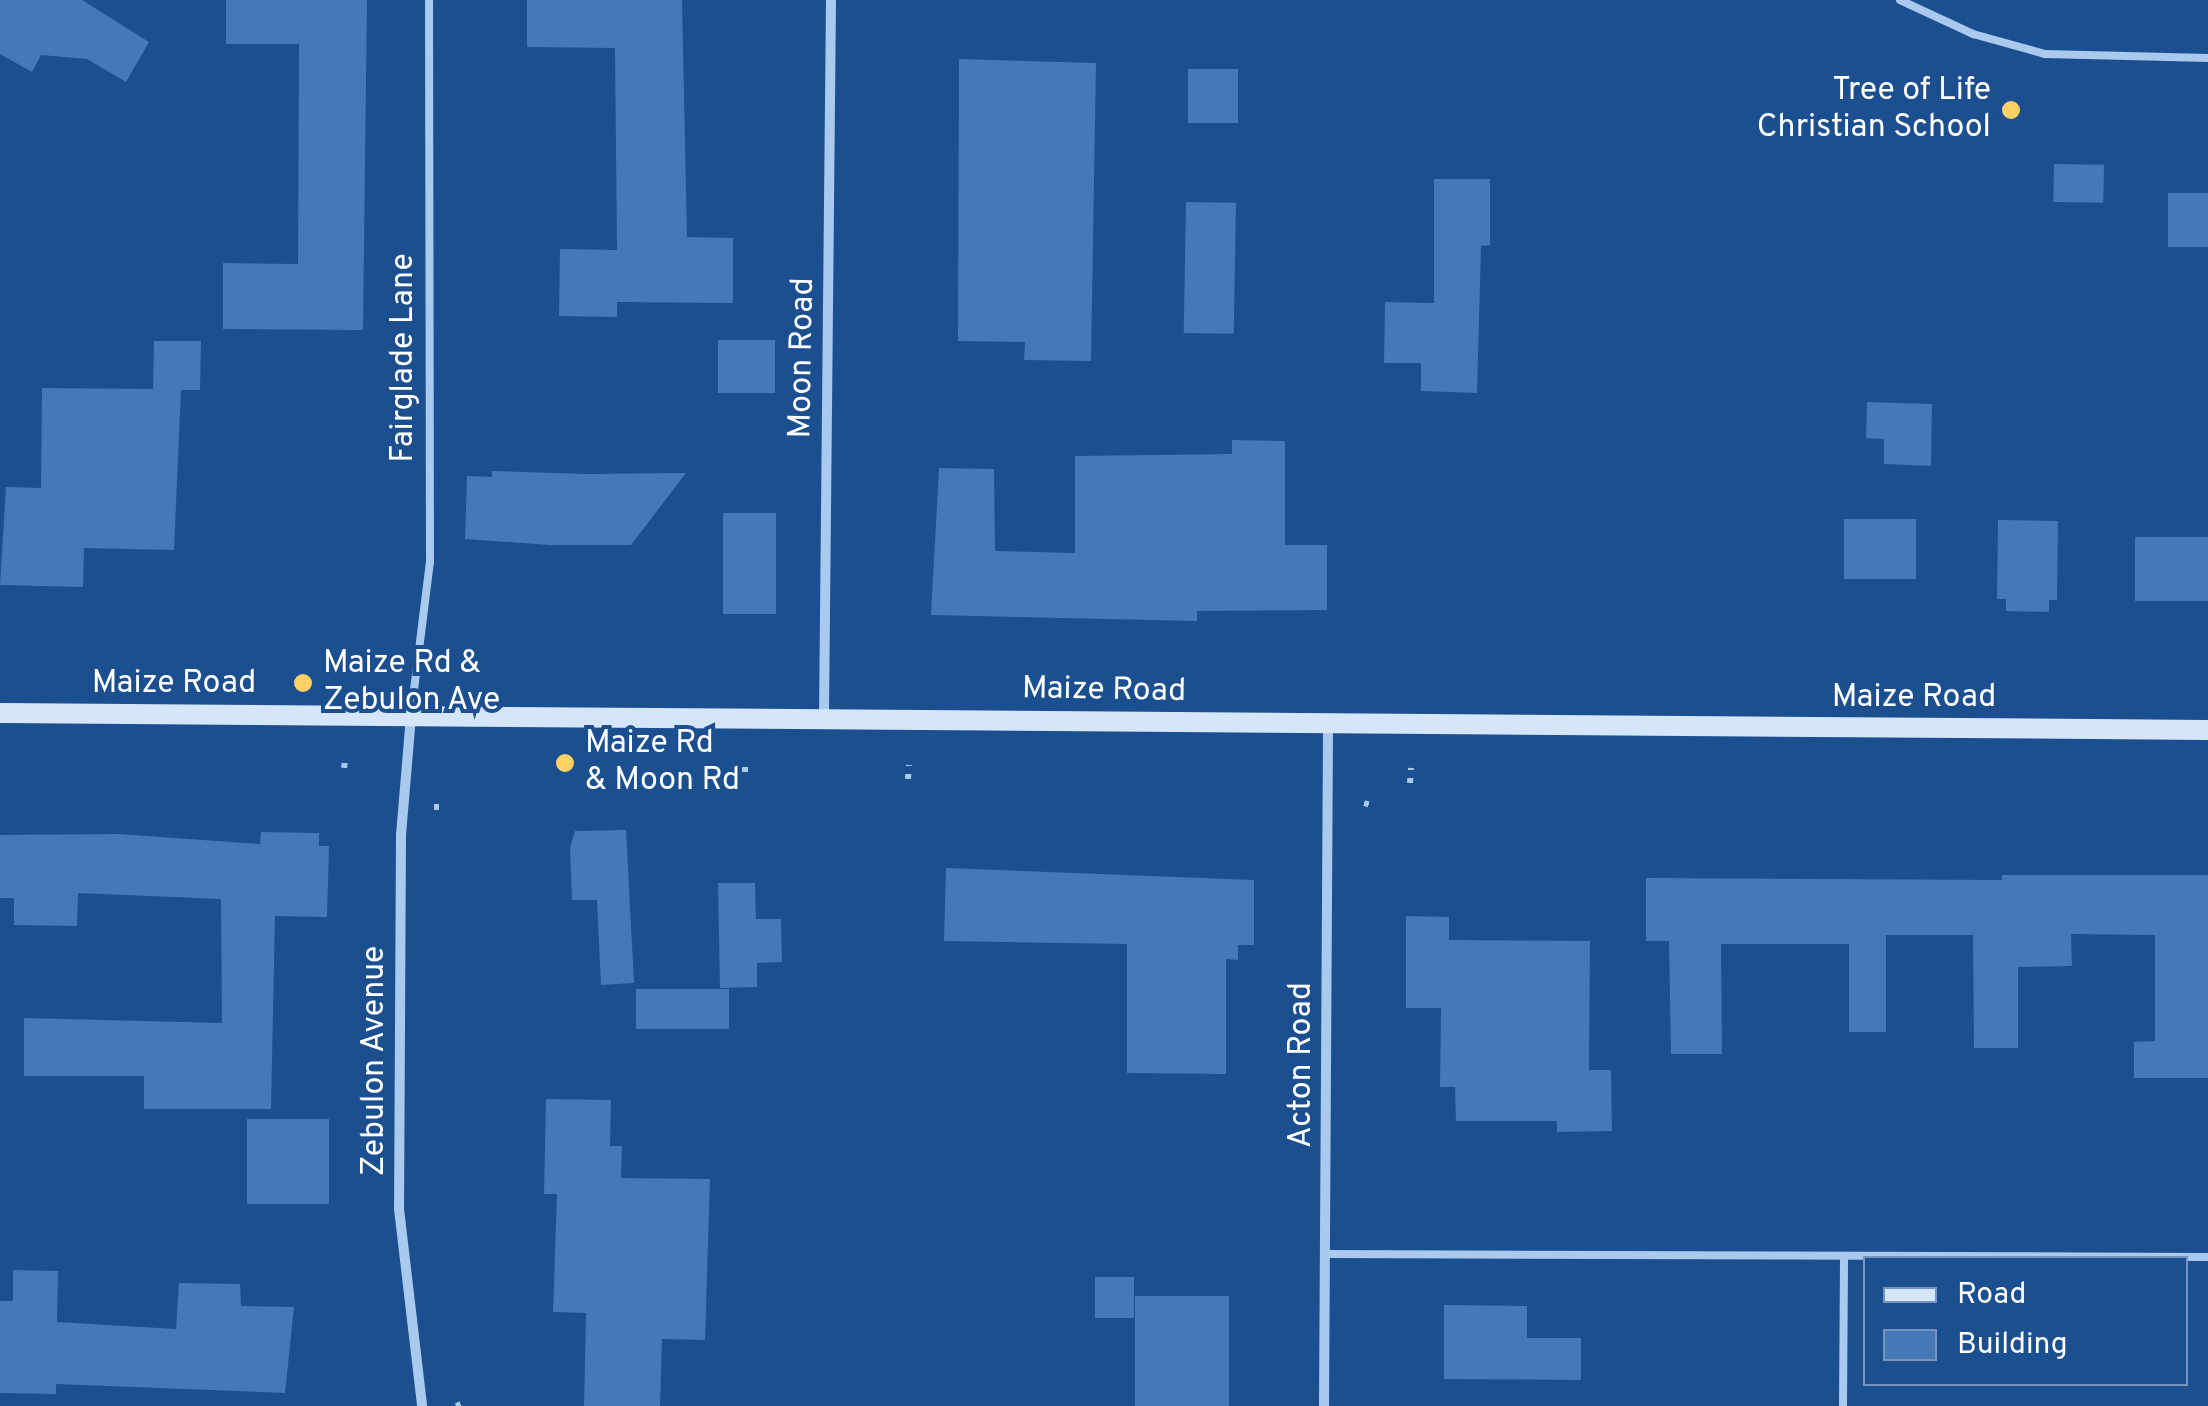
<!DOCTYPE html>
<style>
body{margin:0}
#map{position:relative;width:2208px;height:1406px;overflow:hidden;background:#1b4f8f;font-family:Overpass,sans-serif}
div>[style]{position:absolute}
.building>*{inset:0;background:#4478b7;transform-origin:0 0}
.path>*{height:6px;margin-top:-3px;transform-origin:0;background:repeating-linear-gradient(90deg,#a9c9ee 0 5px,transparent 0 13px)}
.lane>*{height:8px;margin:-4px;padding:0 4px;transform-origin:4px;border-radius:4px;background:#a9c9ee}
.street>*{height:10px;margin:-5px;padding:0 5px;transform-origin:5px;border-radius:5px;background:#a9c9ee}
.secondary>*{height:20px;margin:-10px;padding:0 10px;transform-origin:10px;border-radius:10px;background:#d6e6fa}
.dots>*{width:28px;height:28px;translate:-50% -50%;box-sizing:border-box;border:5px solid #1b4f8f;border-radius:50%}
span{translate:-50% -50%;white-space:nowrap;text-align:center;line-height:1.15;-webkit-text-stroke:8px #1b4f8f;paint-order:stroke}
.poi-label{font-size:32px;color:#fff}
.right{translate:-100% -50%;text-align:right}
.left{translate:0 -50%;text-align:left}
.street-label{font-size:32px;color:#fff}
.legend{position:absolute;left:1863px;top:1256px;width:325px;height:130px;box-sizing:border-box;background:#1b4f8f;border:2px solid #7695bc;margin:0;padding:12px 18px;list-style:none;font-size:30px;color:#fff}
.legend li{display:flex;align-items:center;gap:20px;height:50px}
.legend b{width:50px;border:2px solid #7695bc}
</style>
<div id="map">
<div class="building">
<i style="clip-path:polygon(0 0,82px 0,149px 42px,126px 82px,87px 59px,41px 55px,32px 72px,0 54px)"></i>
<i style="clip-path:polygon(226px 0,367px 0,363px 330px,223px 329px,223px 263px,298px 264px,299px 44px,226px 44px)"></i>
<i style="clip-path:polygon(527px 0,682px 0,687px 237px,733px 238px,733px 303px,617px 302px,617px 317px,559px 316px,560px 249px,617px 250px,615px 48px,527px 47px)"></i>
<i style="clip-path:polygon(959px 59px,1096px 63px,1091px 361px,1024px 360px,1025px 342px,958px 341px)"></i>
<i style="left:1188px;top:69px;width:50px;height:54px"></i>
<i style="left:2054px;top:164px;width:50px;height:38px;rotate:1deg"></i>
<i style="clip-path:polygon(1434px 179px,1490px 179px,1490px 245px,1481px 246px,1477px 393px,1421px 391px,1421px 363px,1384px 363px,1385px 302px,1434px 303px)"></i>
<i style="left:2168px;top:193px;width:40px;height:54px"></i>
<i style="left:1186px;top:202px;width:50px;height:131px;rotate:1deg"></i>
<i style="left:718px;top:340px;width:57px;height:53px"></i>
<i style="clip-path:polygon(154px 341px,201px 341px,200px 390px,181px 390px,174px 550px,84px 548px,83px 587px,0 585px,6px 487px,41px 488px,42px 388px,153px 389px)"></i>
<i style="clip-path:polygon(1867px 402px,1932px 404px,1931px 466px,1884px 464px,1884px 439px,1866px 438px)"></i>
<i style="clip-path:polygon(1232px 440px,1285px 441px,1285px 545px,1327px 545px,1327px 610px,1197px 611px,1197px 621px,931px 615px,939px 468px,994px 469px,995px 551px,1075px 553px,1075px 456px,1232px 454px)"></i>
<i style="clip-path:polygon(492px 471px,586px 474px,686px 473px,631px 545px,550px 545px,465px 539px,467px 476px,492px 477px)"></i>
<i style="left:723px;top:513px;width:53px;height:101px"></i>
<i style="left:1844px;top:519px;width:72px;height:60px"></i>
<i style="clip-path:polygon(1998px 520px,2058px 521px,2057px 600px,2049px 600px,2049px 612px,2006px 611px,2006px 599px,1997px 599px)"></i>
<i style="left:2135px;top:537px;width:73px;height:64px"></i>
<i style="clip-path:polygon(626px 830px,634px 983px,601px 985px,597px 900px,572px 900px,570px 848px,575px 831px)"></i>
<i style="clip-path:polygon(261px 832px,319px 833px,319px 846px,329px 846px,327px 917px,275px 916px,271px 1109px,144px 1109px,144px 1076px,24px 1076px,24px 1018px,222px 1023px,221px 899px,78px 893px,77px 926px,14px 925px,14px 898px,0 898px,0 835px,118px 834px,260px 844px)"></i>
<i style="clip-path:polygon(946px 868px,1254px 880px,1254px 945px,1238px 945px,1238px 960px,1226px 959px,1226px 1074px,1127px 1073px,1127px 944px,944px 941px)"></i>
<i style="clip-path:polygon(2002px 875px,2208px 875px,2208px 1078px,2134px 1078px,2134px 1042px,2155px 1041px,2155px 935px,2071px 934px,2072px 966px,2018px 967px,2018px 1048px,1974px 1048px,1973px 935px,1886px 935px,1886px 1032px,1849px 1032px,1849px 944px,1721px 944px,1722px 1054px,1671px 1054px,1669px 941px,1646px 941px,1646px 878px,2002px 880px)"></i>
<i style="clip-path:polygon(718px 883px,755px 883px,756px 919px,781px 919px,782px 962px,757px 963px,757px 987px,720px 988px)"></i>
<i style="clip-path:polygon(1406px 916px,1449px 917px,1449px 940px,1590px 941px,1589px 1070px,1611px 1070px,1612px 1131px,1557px 1132px,1557px 1121px,1456px 1121px,1455px 1087px,1440px 1087px,1441px 1008px,1406px 1008px)"></i>
<i style="left:636px;top:989px;width:93px;height:40px"></i>
<i style="clip-path:polygon(546px 1099px,611px 1100px,610px 1146px,622px 1146px,621px 1178px,710px 1179px,705px 1340px,662px 1339px,660px 1406px,584px 1406px,586px 1313px,553px 1312px,557px 1194px,544px 1194px)"></i>
<i style="left:247px;top:1119px;width:82px;height:85px"></i>
<i style="clip-path:polygon(13px 1270px,58px 1271px,57px 1322px,176px 1329px,179px 1283px,240px 1284px,241px 1306px,294px 1307px,285px 1393px,56px 1384px,56px 1394px,0 1393px,0 1301px,13px 1301px)"></i>
<i style="left:1095px;top:1277px;width:39px;height:41px"></i>
<i style="left:1135px;top:1296px;width:94px;height:110px"></i>
<i style="clip-path:polygon(1444px 1305px,1527px 1306px,1527px 1338px,1581px 1338px,1581px 1380px,1444px 1379px)"></i>
</div>
<div class="path">
<i style="left:344px;top:768px;width:7px;rotate:-82deg"></i>
<i style="left:745px;top:772px;width:10px;rotate:-90deg"></i>
<i style="left:908px;top:779px;width:14px;rotate:-86deg"></i>
<i style="left:1410px;top:783px;width:15px;rotate:-86deg"></i>
<i style="left:1364px;top:803px;width:10px;rotate:17deg"></i>
<i style="left:434px;top:807px;width:13px"></i>
<i style="left:456px;top:1406px;width:12px;rotate:-20deg"></i>
</div>
<div class="lane">
<i style="left:1900px;top:0;width:81px;rotate:25deg"></i>
<i style="left:1973px;top:34px;width:75px;rotate:15.5deg"></i>
<i style="left:2045px;top:54px;width:163px;rotate:1.4deg"></i>
<i style="left:411px;top:714px;width:153px;rotate:-82.9deg"></i>
<i style="left:430px;top:562px;width:562px;rotate:-90.1deg"></i>
<i style="left:1326px;top:1254px;width:882px;rotate:0.19deg"></i>
<i style="left:1843px;top:1406px;width:150px;rotate:-89.6deg"></i>
</div>
<div class="street">
<i style="left:411px;top:716px;width:119px;rotate:94.8deg"></i>
<i style="left:401px;top:835px;width:374px;rotate:90.3deg"></i>
<i style="left:399px;top:1209px;width:198px;rotate:83.3deg"></i>
<i style="left:824px;top:716px;width:716px;rotate:-89.44deg"></i>
<i style="left:1324px;top:1406px;width:682px;rotate:-89.66deg"></i>
</div>
<div class="secondary">
<i style="left:0;top:713px;width:2208px;rotate:0.44deg"></i>
</div>
<div class="dots">
<i style="left:2011px;top:110px;background:#ffd166"></i>
<i style="left:303px;top:683px;background:#ffd166"></i>
<i style="left:565px;top:763px;background:#ffd166"></i>
</div>
<div class="poi-label">
<span class="right" style="left:1991px;top:110px">Tree of Life<br>Christian School</span>
<span class="left" style="left:323px;top:683px">Maize Rd &amp;<br>Zebulon Ave</span>
<span class="left" style="left:585px;top:763px">Maize Rd<br>&amp; Moon Rd</span>
</div>
<div class="street-label">
<span style="left:404px;top:358px;rotate:-90deg">Fairglade Lane</span>
<span style="left:803px;top:358px;rotate:-89deg">Moon Road</span>
<span style="left:174px;top:684px">Maize Road</span>
<span style="left:1104px;top:691px;rotate:1deg">Maize Road</span>
<span style="left:1914px;top:698px">Maize Road</span>
<span style="left:375px;top:1061px;rotate:-90deg">Zebulon Avenue</span>
<span style="left:1302px;top:1065px;rotate:-90deg">Acton Road</span>
</div>
<ul class="legend">
<li><b style="height:12px;background:#d6e6fa"></b>Road</li>
<li><b style="height:28px;background:#4478b7"></b>Building</li>
</ul>
</div>
